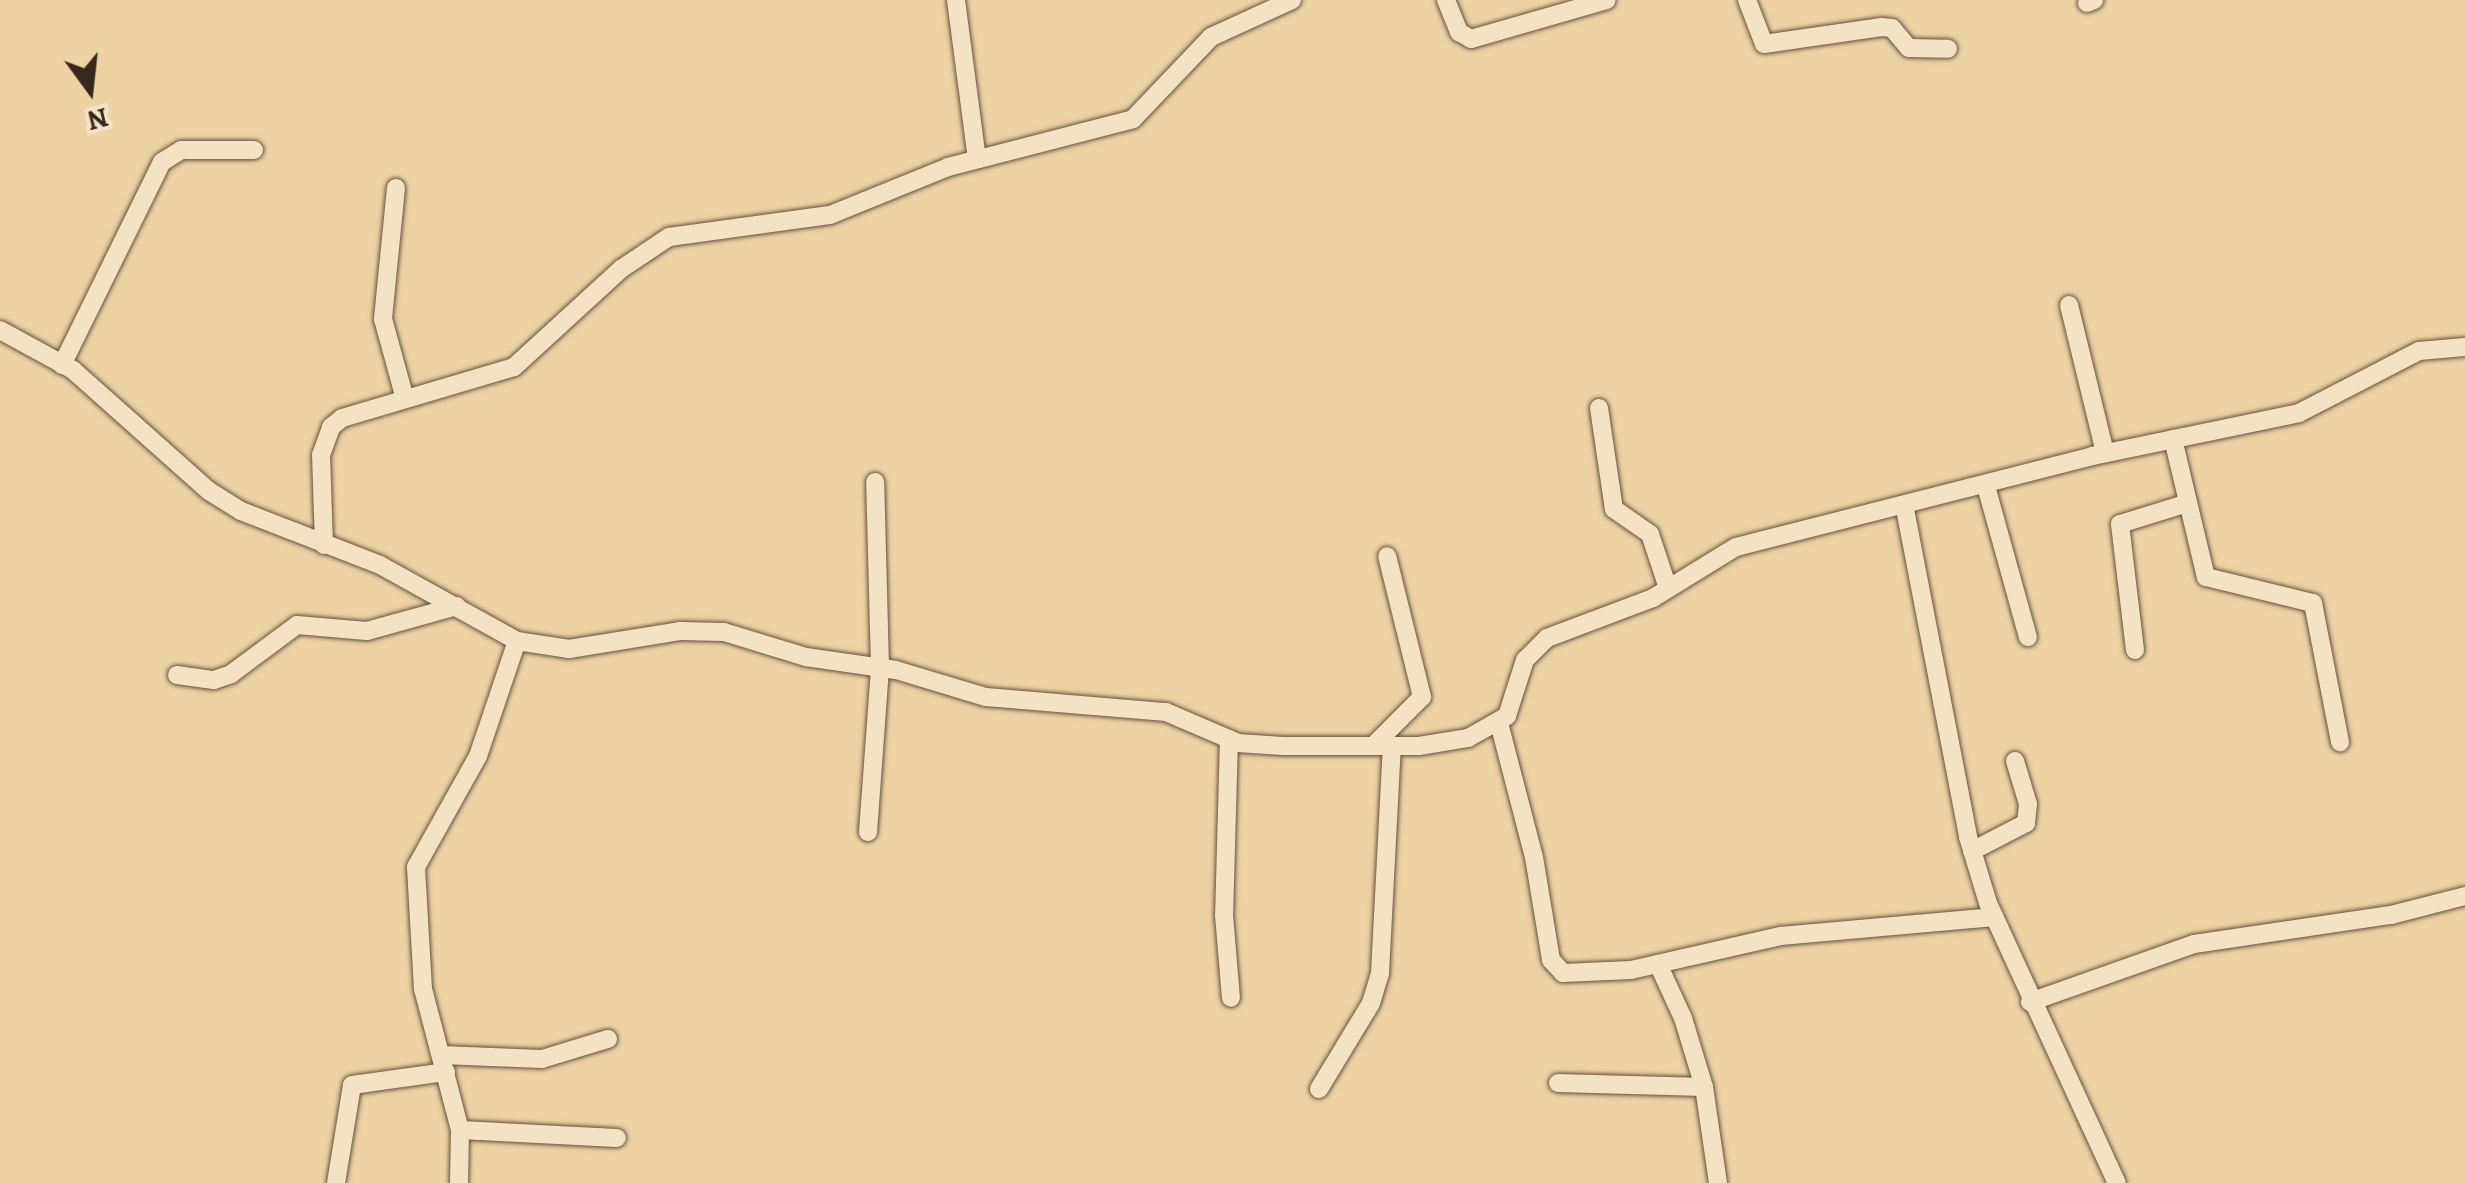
<!DOCTYPE html>
<style>
body{margin:0}
#map{position:relative;width:2465px;height:1183px;overflow:hidden;background:#edd2a3;font-family:Alegreya,serif}
div>[style]{position:absolute}
.roads{filter:drop-shadow(0 0 2px #65523e) drop-shadow(0 0 2px #65523e)}
.minor>*{height:18px;margin:-9px;padding:0 9px;transform-origin:9px;border-radius:9px;background:#f3e2c3}
span{translate:-50% -50%;white-space:nowrap;text-align:center;line-height:1.15;-webkit-text-stroke:8px #f3e2c3;paint-order:stroke}
.north{position:absolute;left:40px;top:40px;width:100px;height:100px;-webkit-text-stroke:8px #f3e2c3;paint-order:stroke;rotate:165deg;font-size:28px;font-weight:700;line-height:40px;text-align:center;color:#38271c}
.north::after{content:'';display:block;margin:auto;width:35px;height:45px;background:#38271c;clip-path:polygon(50% 0,100% 100%,50% 72%,0 100%)}
</style>
<div id="map">
<div class="roads">
<div class="minor">
<i style="left:956px;top:0;width:160px;rotate:82.5deg"></i>
<i style="left:1446px;top:0;width:35px;rotate:68deg"></i>
<i style="left:1459px;top:32px;width:14px;rotate:30deg"></i>
<i style="left:1471px;top:39px;width:141px;rotate:-16deg"></i>
<i style="left:1747px;top:0;width:47px;rotate:68.9deg"></i>
<i style="left:1764px;top:44px;width:119px;rotate:-8.2deg"></i>
<i style="left:1882px;top:27px;width:10px;rotate:6deg"></i>
<i style="left:1892px;top:28px;width:26px;rotate:50deg"></i>
<i style="left:1909px;top:48px;width:39px;rotate:1deg"></i>
<i style="left:2087px;top:3px;width:8px;rotate:-23deg"></i>
<i style="left:396px;top:188px;width:132px;rotate:95.7deg"></i>
<i style="left:383px;top:319px;width:83px;rotate:74.6deg"></i>
<i style="left:2069px;top:305px;width:152px;rotate:76.3deg"></i>
<i style="left:0;top:330px;width:83px;rotate:28.7deg"></i>
<i style="left:73px;top:370px;width:182px;rotate:41.7deg"></i>
<i style="left:209px;top:491px;width:38px;rotate:32deg"></i>
<i style="left:241px;top:511px;width:149px;rotate:21.2deg"></i>
<i style="left:380px;top:565px;width:157px;rotate:29deg"></i>
<i style="left:517px;top:641px;width:53px;rotate:8.7deg"></i>
<i style="left:569px;top:649px;width:112px;rotate:-9.2deg"></i>
<i style="left:680px;top:631px;width:44px;rotate:1.3deg"></i>
<i style="left:724px;top:632px;width:86px;rotate:17deg"></i>
<i style="left:806px;top:657px;width:91px;rotate:8.2deg"></i>
<i style="left:896px;top:670px;width:94px;rotate:16.7deg"></i>
<i style="left:986px;top:697px;width:181px;rotate:4.8deg"></i>
<i style="left:1166px;top:712px;width:78px;rotate:23.3deg"></i>
<i style="left:1238px;top:743px;width:45px;rotate:3.8deg"></i>
<i style="left:1283px;top:746px;width:136px"></i>
<i style="left:1419px;top:746px;width:50px;rotate:-9.3deg"></i>
<i style="left:1468px;top:738px;width:45px;rotate:-29.4deg"></i>
<i style="left:1507px;top:716px;width:59px;rotate:-72.2deg"></i>
<i style="left:1525px;top:660px;width:31px;rotate:-45deg"></i>
<i style="left:1547px;top:638px;width:113px;rotate:-20.7deg"></i>
<i style="left:1653px;top:598px;width:97px;rotate:-31.6deg"></i>
<i style="left:1736px;top:547px;width:367px;rotate:-14.3deg"></i>
<i style="left:2092px;top:456px;width:211px;rotate:-11.7deg"></i>
<i style="left:2299px;top:413px;width:135px;rotate:-27.3deg"></i>
<i style="left:2419px;top:351px;width:46px;rotate:-5deg"></i>
<i style="left:62px;top:365px;width:226px;rotate:-63.8deg"></i>
<i style="left:162px;top:162px;width:22px;rotate:-32deg"></i>
<i style="left:181px;top:150px;width:73px"></i>
<i style="left:1599px;top:408px;width:102px;rotate:81.6deg"></i>
<i style="left:1614px;top:509px;width:44px;rotate:34.8deg"></i>
<i style="left:1650px;top:534px;width:57px;rotate:71.6deg"></i>
<i style="left:2173px;top:439px;width:142px;rotate:76.6deg"></i>
<i style="left:2206px;top:577px;width:110px;rotate:13.7deg"></i>
<i style="left:2313px;top:603px;width:142px;rotate:79deg"></i>
<i style="left:1986px;top:486px;width:157px;rotate:74.5deg"></i>
<i style="left:1905px;top:509px;width:334px;rotate:79.1deg"></i>
<i style="left:1968px;top:837px;width:69px;rotate:73.1deg"></i>
<i style="left:1988px;top:903px;width:308px;rotate:65.3deg"></i>
<i style="left:324px;top:545px;width:90px;rotate:-91.9deg"></i>
<i style="left:321px;top:455px;width:30px;rotate:-70deg"></i>
<i style="left:331px;top:427px;width:14px;rotate:-39deg"></i>
<i style="left:342px;top:418px;width:179px;rotate:-16.5deg"></i>
<i style="left:514px;top:367px;width:145px;rotate:-42.5deg"></i>
<i style="left:621px;top:269px;width:58px;rotate:-33.7deg"></i>
<i style="left:669px;top:237px;width:162px;rotate:-7.8deg"></i>
<i style="left:830px;top:215px;width:127px;rotate:-22.1deg"></i>
<i style="left:948px;top:167px;width:191px;rotate:-14.5deg"></i>
<i style="left:1133px;top:119px;width:113px;rotate:-46.4deg"></i>
<i style="left:1211px;top:37px;width:89px;rotate:-24.6deg"></i>
<i style="left:2135px;top:650px;width:127px;rotate:-96.8deg"></i>
<i style="left:2120px;top:524px;width:71px;rotate:-17.2deg"></i>
<i style="left:177px;top:675px;width:37px;rotate:8deg"></i>
<i style="left:214px;top:680px;width:18px;rotate:-19deg"></i>
<i style="left:231px;top:674px;width:82px;rotate:-36.6deg"></i>
<i style="left:297px;top:625px;width:70px;rotate:4.9deg"></i>
<i style="left:367px;top:631px;width:93px;rotate:-15.5deg"></i>
<i style="left:1499px;top:723px;width:138px;rotate:75.4deg"></i>
<i style="left:1534px;top:857px;width:104px;rotate:80.6deg"></i>
<i style="left:1551px;top:960px;width:18px;rotate:47deg"></i>
<i style="left:1563px;top:973px;width:68px;rotate:-2.5deg"></i>
<i style="left:1631px;top:970px;width:154px;rotate:-12.8deg"></i>
<i style="left:1781px;top:936px;width:214px;rotate:-5.1deg"></i>
<i style="left:1229px;top:739px;width:176px;rotate:91.6deg"></i>
<i style="left:1224px;top:915px;width:83px;rotate:85.2deg"></i>
<i style="left:1373px;top:746px;width:69px;rotate:-45deg"></i>
<i style="left:1422px;top:697px;width:145px;rotate:-103.9deg"></i>
<i style="left:868px;top:832px;width:165px;rotate:-85.8deg"></i>
<i style="left:880px;top:667px;width:185px;rotate:-91.5deg"></i>
<i style="left:1972px;top:851px;width:61px;rotate:-27.4deg"></i>
<i style="left:2026px;top:823px;width:19px;rotate:-84deg"></i>
<i style="left:2028px;top:804px;width:45px;rotate:-106.8deg"></i>
<i style="left:1658px;top:964px;width:60px;rotate:65.2deg"></i>
<i style="left:1683px;top:1018px;width:72px;rotate:73.1deg"></i>
<i style="left:1704px;top:1087px;width:97px;rotate:81.7deg"></i>
<i style="left:2030px;top:1002px;width:174px;rotate:-19.5deg"></i>
<i style="left:2194px;top:944px;width:199px;rotate:-8.4deg"></i>
<i style="left:2391px;top:915px;width:76px;rotate:-14.4deg"></i>
<i style="left:441px;top:1055px;width:101px;rotate:2.3deg"></i>
<i style="left:542px;top:1059px;width:69px;rotate:-16.9deg"></i>
<i style="left:1558px;top:1083px;width:146px;rotate:1.6deg"></i>
<i style="left:1319px;top:1089px;width:100px;rotate:-58.8deg"></i>
<i style="left:1371px;top:1003px;width:31px;rotate:-73deg"></i>
<i style="left:1380px;top:973px;width:227px;rotate:-87deg"></i>
<i style="left:460px;top:1130px;width:157px;rotate:2.9deg"></i>
<i style="left:336px;top:1183px;width:99px;rotate:-80.7deg"></i>
<i style="left:352px;top:1085px;width:95px;rotate:-7.9deg"></i>
<i style="left:459px;top:1183px;width:53px;rotate:-88.9deg"></i>
<i style="left:460px;top:1130px;width:146px;rotate:-104.7deg"></i>
<i style="left:423px;top:989px;width:122px;rotate:-93.3deg"></i>
<i style="left:416px;top:867px;width:127px;rotate:-60.8deg"></i>
<i style="left:478px;top:756px;width:121px;rotate:-71.3deg"></i>
</div>
</div>
<div class="north">N</div>
</div>
